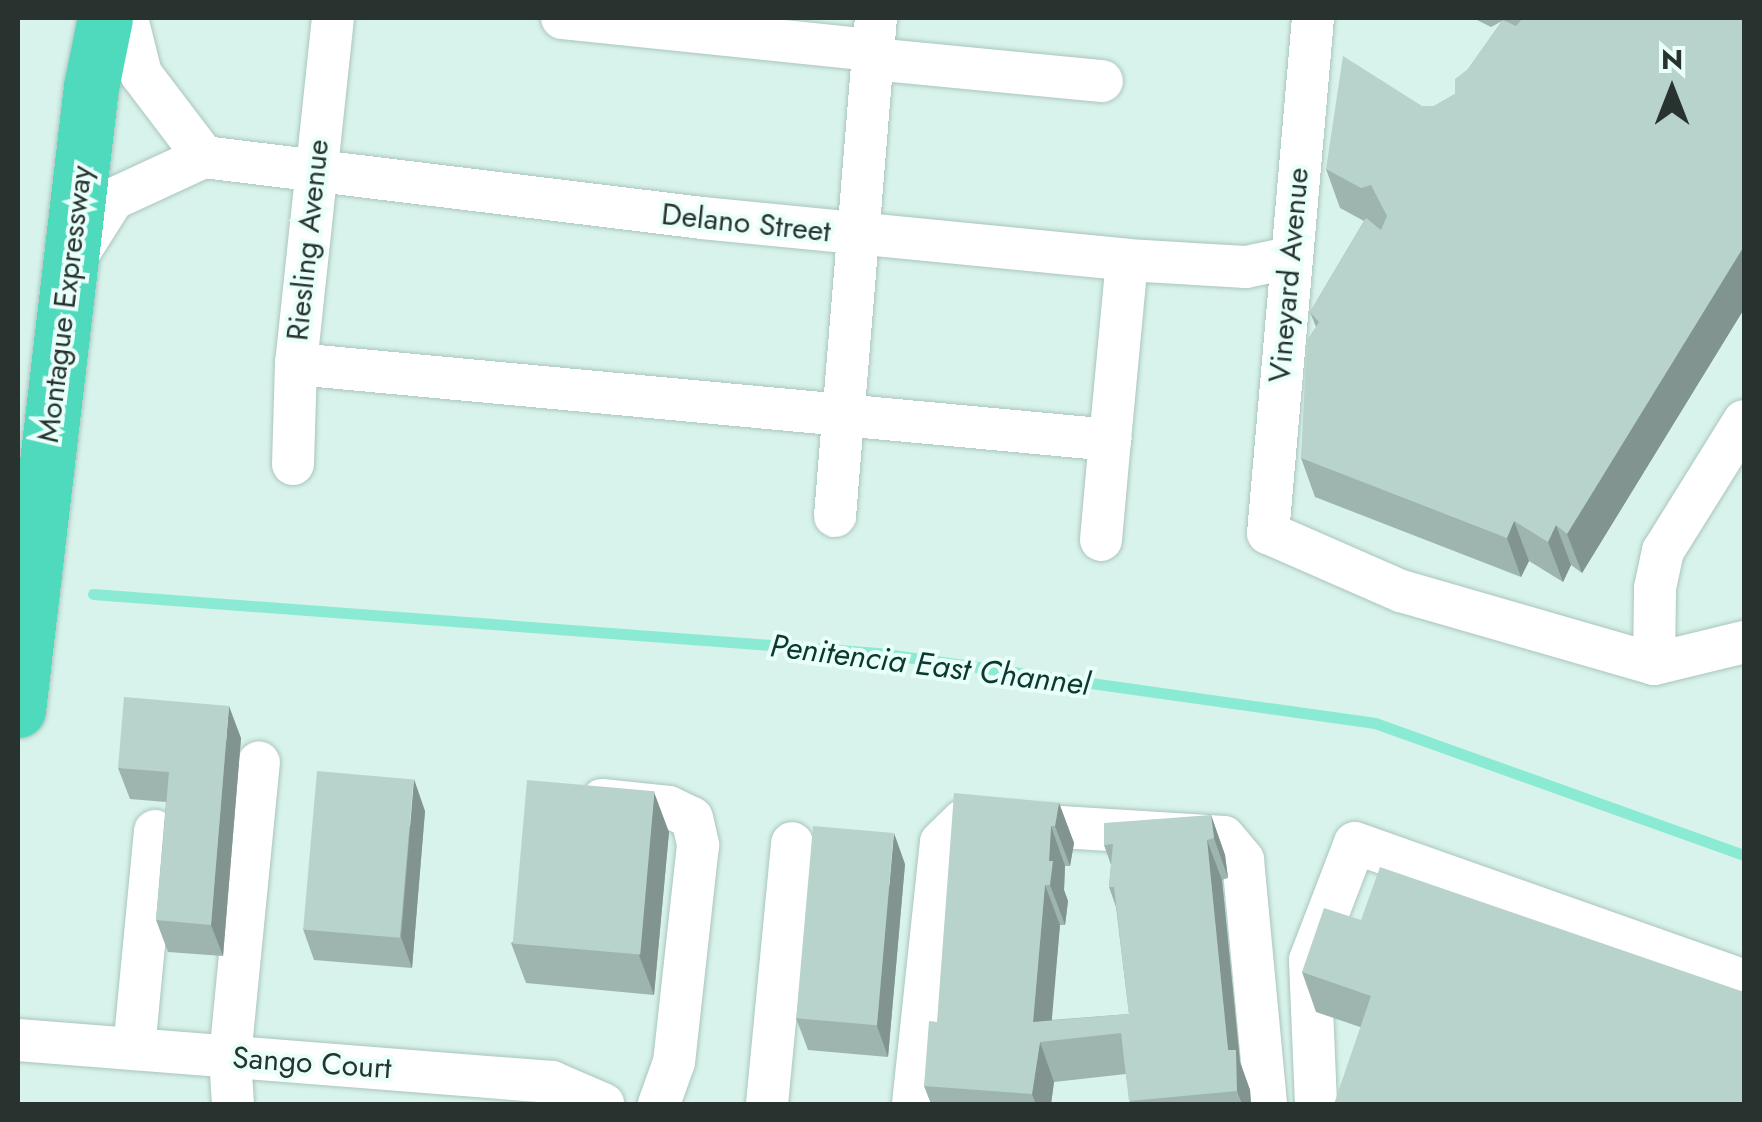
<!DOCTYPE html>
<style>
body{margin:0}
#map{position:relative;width:1762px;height:1122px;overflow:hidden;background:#d8f3eb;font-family:Jost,sans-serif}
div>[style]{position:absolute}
.stream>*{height:11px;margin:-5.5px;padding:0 5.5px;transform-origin:5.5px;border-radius:5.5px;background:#8aead3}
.roads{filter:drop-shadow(0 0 2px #aac5be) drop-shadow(0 0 2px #aac5be)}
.minor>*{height:42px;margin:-21px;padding:0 21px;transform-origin:21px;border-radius:21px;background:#fff}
.highway>*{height:55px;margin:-27.5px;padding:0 27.5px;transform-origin:27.5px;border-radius:27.5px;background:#4fdabe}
.wall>*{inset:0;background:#9eb5af}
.shaded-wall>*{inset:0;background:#81948f}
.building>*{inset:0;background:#b8d3cc;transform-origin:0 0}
span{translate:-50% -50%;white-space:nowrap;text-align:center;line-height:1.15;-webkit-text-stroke:8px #e9fff9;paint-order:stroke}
.street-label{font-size:30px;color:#283330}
.water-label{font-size:32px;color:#0b3930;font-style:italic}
.frame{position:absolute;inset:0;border:20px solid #283330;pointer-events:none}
.north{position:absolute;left:1622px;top:40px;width:100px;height:100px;-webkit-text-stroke:8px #e9fff9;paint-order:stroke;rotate:0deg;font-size:28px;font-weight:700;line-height:40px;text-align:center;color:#283330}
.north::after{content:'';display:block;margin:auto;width:35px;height:45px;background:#283330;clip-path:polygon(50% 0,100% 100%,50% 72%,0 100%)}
</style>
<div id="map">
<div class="stream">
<i style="left:93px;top:594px;width:787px;rotate:4.3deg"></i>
<i style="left:878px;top:653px;width:502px;rotate:8.02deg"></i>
<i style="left:1375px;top:723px;width:392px;rotate:19.7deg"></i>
</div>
<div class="roads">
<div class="minor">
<i style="left:562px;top:18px;width:313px;rotate:5.9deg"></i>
<i style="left:1313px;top:18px;width:517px;rotate:94.99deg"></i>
<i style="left:1268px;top:533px;width:145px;rotate:23.6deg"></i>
<i style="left:1401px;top:591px;width:263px;rotate:16.1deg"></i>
<i style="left:1654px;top:664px;width:93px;rotate:-13.7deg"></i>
<i style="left:873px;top:59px;width:230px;rotate:5.5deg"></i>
<i style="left:204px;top:157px;width:502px;rotate:6.98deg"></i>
<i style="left:702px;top:218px;width:427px;rotate:5.6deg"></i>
<i style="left:1127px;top:260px;width:119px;rotate:3.4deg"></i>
<i style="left:1246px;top:267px;width:44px;rotate:-11.8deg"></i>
<i style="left:75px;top:259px;width:71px;rotate:-57.7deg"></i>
<i style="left:113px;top:199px;width:100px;rotate:-24.8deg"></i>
<i style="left:204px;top:157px;width:104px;rotate:-127.2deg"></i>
<i style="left:141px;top:74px;width:58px;rotate:-104deg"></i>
<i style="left:296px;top:364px;width:818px;rotate:5.33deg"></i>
<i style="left:1110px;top:440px;width:181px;rotate:-84.6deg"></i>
<i style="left:293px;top:464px;width:100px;rotate:-88.3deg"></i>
<i style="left:296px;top:364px;width:348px;rotate:-83.9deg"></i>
<i style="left:835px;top:516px;width:500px;rotate:-85.3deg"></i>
<i style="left:1101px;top:540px;width:100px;rotate:-84.9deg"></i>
<i style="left:1654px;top:664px;width:76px;rotate:-89.2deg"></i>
<i style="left:1655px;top:588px;width:38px;rotate:-78deg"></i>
<i style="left:1663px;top:551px;width:153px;rotate:-58.1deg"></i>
<i style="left:602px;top:800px;width:67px;rotate:6deg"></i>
<i style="left:669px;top:807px;width:25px;rotate:26deg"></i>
<i style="left:692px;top:818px;width:28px;rotate:77deg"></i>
<i style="left:698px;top:845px;width:218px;rotate:96.3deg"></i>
<i style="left:674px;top:1062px;width:45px;rotate:109.7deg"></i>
<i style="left:18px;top:1040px;width:536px;rotate:4.5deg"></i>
<i style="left:552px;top:1082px;width:56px;rotate:23.3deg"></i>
<i style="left:134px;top:1049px;width:219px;rotate:-84.5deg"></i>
<i style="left:233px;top:1104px;width:47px;rotate:-93.7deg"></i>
<i style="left:230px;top:1057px;width:296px;rotate:-84.4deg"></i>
<i style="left:767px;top:1104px;width:262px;rotate:-84.5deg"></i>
<i style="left:913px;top:1104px;width:263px;rotate:-83.9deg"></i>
<i style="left:941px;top:842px;width:30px;rotate:-44deg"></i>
<i style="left:963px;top:821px;width:261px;rotate:3.5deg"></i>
<i style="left:1224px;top:837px;width:30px;rotate:50deg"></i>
<i style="left:1243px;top:860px;width:245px;rotate:84.6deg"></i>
<i style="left:1316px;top:1104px;width:144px;rotate:-92.4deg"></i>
<i style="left:1310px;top:960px;width:125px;rotate:-69deg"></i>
<i style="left:1355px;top:843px;width:413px;rotate:19.5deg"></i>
</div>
<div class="highway">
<i style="left:18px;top:710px;width:627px;rotate:-83.32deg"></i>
<i style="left:91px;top:87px;width:70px;rotate:-78.5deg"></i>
</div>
</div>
<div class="wall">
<i style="clip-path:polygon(1473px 18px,1744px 18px,1744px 309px,1582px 573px,1571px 565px,1563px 582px,1529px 561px,1521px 577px,1315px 497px,1301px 458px,1316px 327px,1310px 312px,1364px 221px,1340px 208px,1326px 169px,1422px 106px,1434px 106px,1455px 94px,1468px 69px,1502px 21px,1491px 27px)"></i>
<i style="clip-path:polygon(241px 738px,223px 956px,168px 952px,156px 920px,166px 802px,130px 799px,118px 768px)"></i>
<i style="clip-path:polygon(1059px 803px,1074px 843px,1070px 866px,1065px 866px,1064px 890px,1068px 901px,1065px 925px,1060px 925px,1051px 1020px,1129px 1014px,1116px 907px,1109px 887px,1111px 865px,1104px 845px,1211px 815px,1225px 855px,1228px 878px,1222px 880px,1240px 1062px,1250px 1090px,1251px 1104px,1130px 1104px,1126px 1074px,1054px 1082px,1051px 1104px,931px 1104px,924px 1086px,937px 1022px)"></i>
<i style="clip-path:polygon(425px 811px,412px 968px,314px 960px,303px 929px)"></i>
<i style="clip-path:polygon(669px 832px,654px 995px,526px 983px,511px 943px)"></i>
<i style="clip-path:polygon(905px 864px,888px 1057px,808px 1050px,796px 1018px)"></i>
<i style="clip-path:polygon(1361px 920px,1744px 992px,1360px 1027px,1316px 1012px,1302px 972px)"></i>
</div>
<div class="shaded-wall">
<i style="clip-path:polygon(1744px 246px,1744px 309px,1582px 573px,1567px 534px)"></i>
<i style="clip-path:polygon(1514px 521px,1529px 561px,1521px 577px,1507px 538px)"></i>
<i style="clip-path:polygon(1556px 525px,1571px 565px,1563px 582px,1548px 542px)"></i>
<i style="clip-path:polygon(229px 706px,241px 738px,223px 956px,211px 925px)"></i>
<i style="clip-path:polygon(414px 779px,425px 811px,412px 968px,401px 937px)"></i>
<i style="clip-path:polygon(654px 792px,669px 832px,654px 995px,639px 955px)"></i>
<i style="clip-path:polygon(1059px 803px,1074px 843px,1070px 866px,1055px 826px)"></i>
<i style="clip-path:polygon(1211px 815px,1225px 855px,1228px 878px,1214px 838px)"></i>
<i style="clip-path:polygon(1051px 826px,1065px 866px,1064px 890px,1068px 901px,1065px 925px,1050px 885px,1049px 861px)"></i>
<i style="clip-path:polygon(894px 833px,905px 864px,888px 1057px,877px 1026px)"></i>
<i style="clip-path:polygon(1207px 840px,1222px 880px,1240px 1062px,1250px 1090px,1251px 1104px,1242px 1104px,1237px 1091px,1228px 1050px)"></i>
<i style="clip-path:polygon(1045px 885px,1060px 925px,1050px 1041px,1033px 1022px)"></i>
<i style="clip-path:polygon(1040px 1042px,1054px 1082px,1051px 1104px,1036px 1104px,1032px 1094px)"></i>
</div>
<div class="building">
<i style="clip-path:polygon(1523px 18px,1744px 18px,1744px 246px,1567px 534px,1556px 525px,1548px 542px,1514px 521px,1507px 538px,1301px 458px,1307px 340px,1319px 322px,1310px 312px,1366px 218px,1381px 230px,1387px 216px,1371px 185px,1361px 188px,1326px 169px,1343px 56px,1422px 106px,1434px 106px,1455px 94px,1455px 79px,1468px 69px,1503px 20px,1516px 26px)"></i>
<i style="clip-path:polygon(124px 697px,229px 706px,211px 925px,156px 920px,169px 772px,118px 768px)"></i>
<i style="left:317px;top:771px;width:97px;height:159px;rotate:5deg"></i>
<i style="left:527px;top:780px;width:128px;height:164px;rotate:5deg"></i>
<i style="clip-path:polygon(954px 793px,1059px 803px,1055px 826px,1051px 826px,1049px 861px,1053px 861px,1050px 885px,1045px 885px,1033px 1022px,1129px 1014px,1114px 887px,1109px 887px,1113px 844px,1104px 845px,1104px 823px,1211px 815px,1214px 838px,1207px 840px,1228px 1050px,1236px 1050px,1237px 1091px,1129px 1101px,1121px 1033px,1040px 1042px,1032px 1094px,924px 1086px,929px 1021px,937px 1022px)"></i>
<i style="left:813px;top:826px;width:81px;height:193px;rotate:5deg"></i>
<i style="clip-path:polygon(1380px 867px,1744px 992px,1744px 1104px,1334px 1104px,1371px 996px,1302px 972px,1324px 908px,1361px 920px)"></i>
</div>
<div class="street-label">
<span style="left:746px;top:223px;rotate:6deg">Delano Street</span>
<span style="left:308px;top:240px;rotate:-84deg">Riesling Avenue</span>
<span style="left:1289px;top:275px;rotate:-85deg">Vineyard Avenue</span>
<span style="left:65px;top:304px;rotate:-83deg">Montague Expressway</span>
<span style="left:312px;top:1063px;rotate:4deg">Sango Court</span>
</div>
<div class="water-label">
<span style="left:930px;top:665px;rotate:7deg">Penitencia East Channel</span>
</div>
<div class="frame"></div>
<div class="north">N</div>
</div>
